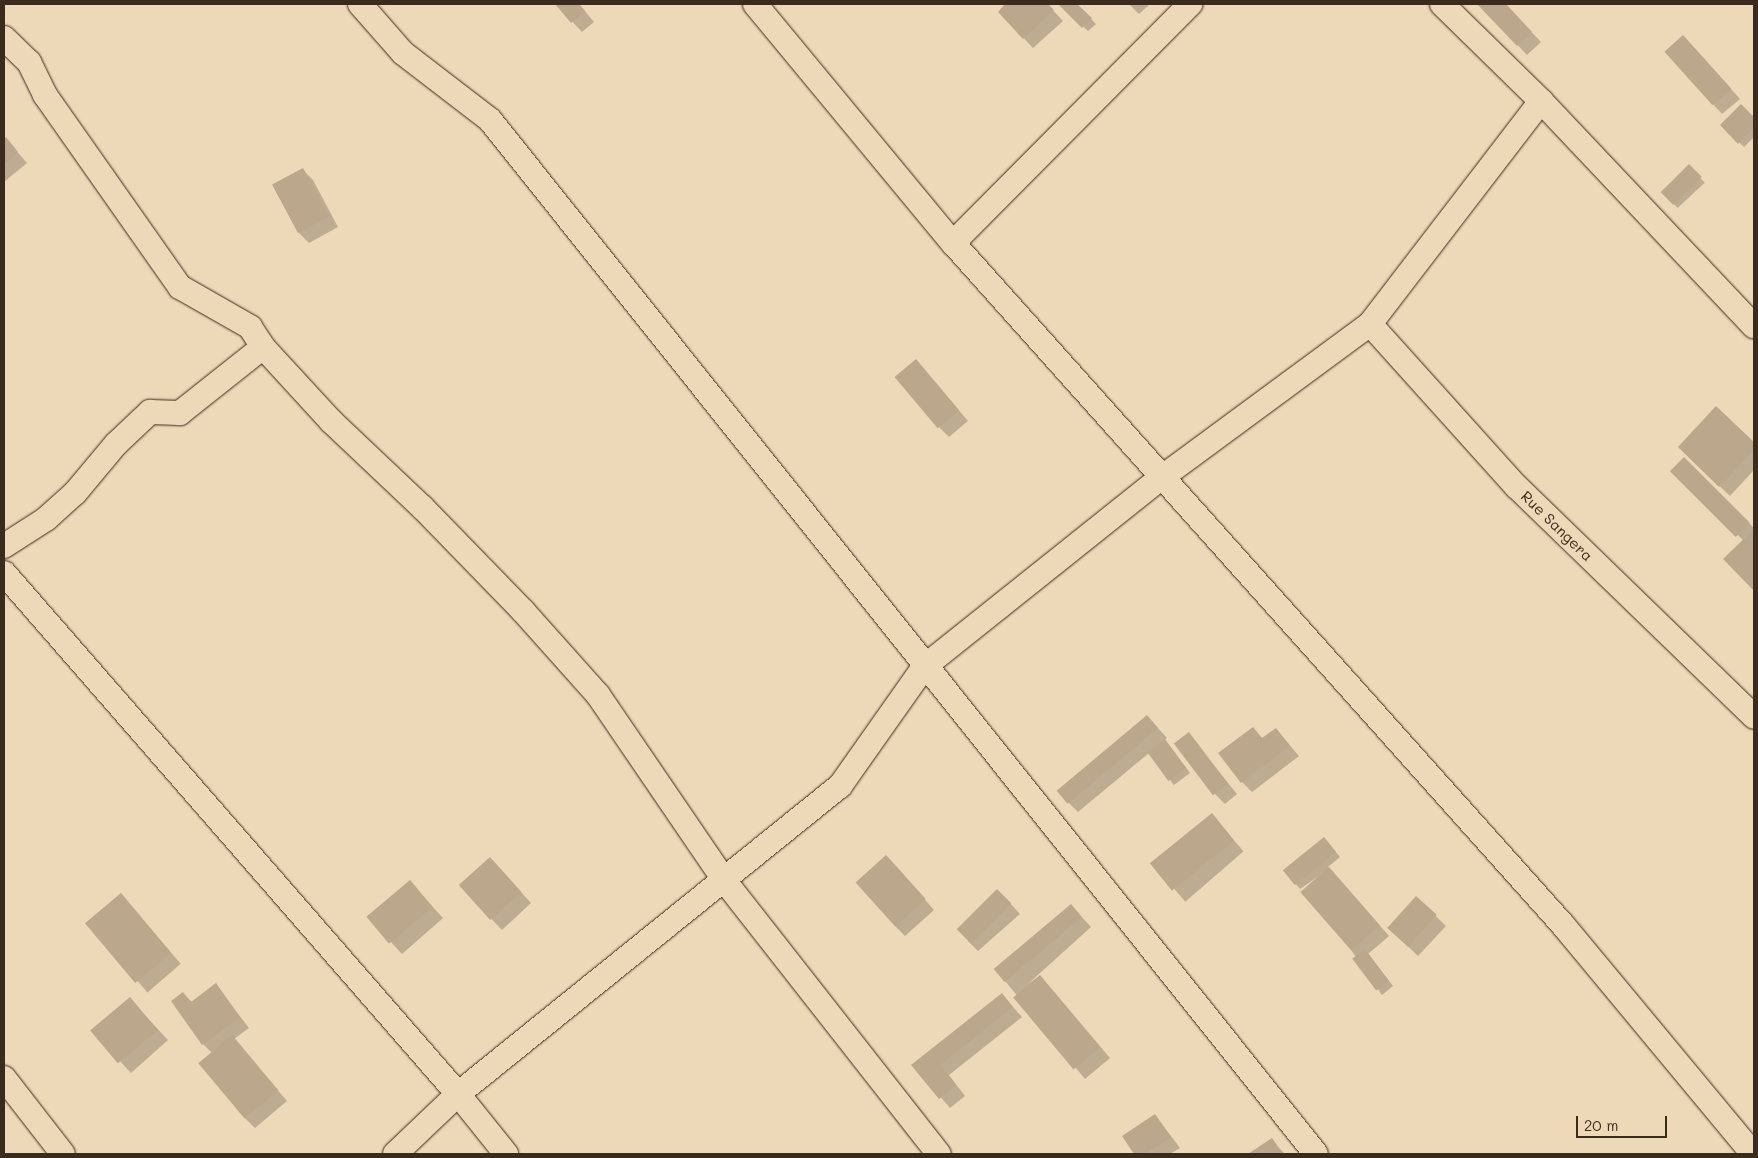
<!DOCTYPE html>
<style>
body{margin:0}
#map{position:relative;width:1758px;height:1158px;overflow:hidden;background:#edd8b7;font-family:Mali,sans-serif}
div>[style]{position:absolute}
.shadow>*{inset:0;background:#0003;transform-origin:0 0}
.building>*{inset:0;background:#bba78c;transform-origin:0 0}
.roads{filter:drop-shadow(0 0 1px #3b2a1e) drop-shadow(0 0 1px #3b2a1e)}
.street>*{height:24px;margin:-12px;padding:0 12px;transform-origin:12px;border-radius:12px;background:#edd8b7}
span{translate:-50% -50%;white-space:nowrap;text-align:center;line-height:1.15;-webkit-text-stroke:4.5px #edd8b7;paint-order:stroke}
.street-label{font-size:15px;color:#3b2a1e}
.frame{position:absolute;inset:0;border:5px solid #3b2a1e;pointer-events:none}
.scale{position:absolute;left:1576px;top:1116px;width:91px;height:22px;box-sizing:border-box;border:2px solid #3b2a1e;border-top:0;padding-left:6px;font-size:15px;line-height:18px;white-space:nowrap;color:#3b2a1e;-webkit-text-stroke:4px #edd8b7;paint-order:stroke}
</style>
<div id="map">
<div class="shadow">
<i style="clip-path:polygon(556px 4px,579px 4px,594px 22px,582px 32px)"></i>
<i style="clip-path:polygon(1007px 4px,1047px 4px,1063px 21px,1033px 48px,999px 12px)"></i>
<i style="clip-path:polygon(1059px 4px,1076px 4px,1096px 24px,1088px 31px)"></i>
<i style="clip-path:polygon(1129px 4px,1150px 4px,1139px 14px)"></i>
<i style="clip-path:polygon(1479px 4px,1505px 4px,1541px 42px,1527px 55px)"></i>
<i style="clip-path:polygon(1693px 47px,1740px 99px,1722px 114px,1666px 52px)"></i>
<i style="clip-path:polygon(1741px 106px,1754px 119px,1754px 137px,1744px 147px,1721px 125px)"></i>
<i style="clip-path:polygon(6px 139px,27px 163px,4px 182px,4px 141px)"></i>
<i style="left:1689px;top:166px;width:23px;height:37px;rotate:47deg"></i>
<i style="clip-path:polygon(303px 170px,313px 180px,338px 227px,309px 243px,299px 233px,273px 186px)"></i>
<i style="clip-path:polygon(916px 360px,968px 421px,949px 437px,939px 427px)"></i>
<i style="clip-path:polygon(1717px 408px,1754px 443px,1754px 470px,1730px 496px,1689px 457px)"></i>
<i style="clip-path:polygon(1684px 459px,1754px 528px,1754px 589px,1725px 559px,1744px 541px,1672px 471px)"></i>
<i style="clip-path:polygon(1147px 716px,1167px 738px,1165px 740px,1190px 773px,1174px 785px,1149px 753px,1078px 812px,1068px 802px)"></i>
<i style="clip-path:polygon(1253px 729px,1263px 739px,1276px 729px,1299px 756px,1252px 792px,1242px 782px)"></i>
<i style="clip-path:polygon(1188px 734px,1237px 794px,1225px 804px,1215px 794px)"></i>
<i style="left:1212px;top:815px;width:48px;height:77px;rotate:49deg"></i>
<i style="clip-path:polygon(1328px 843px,1340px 857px,1328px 867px,1389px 936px,1368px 954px,1393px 986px,1382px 995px,1351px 950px,1325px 872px,1300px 889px,1284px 870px)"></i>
<i style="clip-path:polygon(896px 866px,934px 910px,905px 936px,895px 926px)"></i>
<i style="clip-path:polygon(500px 869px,531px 903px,502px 930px,460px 886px)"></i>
<i style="clip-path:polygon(419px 892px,443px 918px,402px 954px,369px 918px)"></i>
<i style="left:121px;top:895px;width:91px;height:44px;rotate:49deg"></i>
<i style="clip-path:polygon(1416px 897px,1446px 926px,1418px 956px,1398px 937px)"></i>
<i style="clip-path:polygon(1007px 900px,1020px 914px,978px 951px,968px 941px)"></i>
<i style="clip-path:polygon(1081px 916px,1091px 927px,1029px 983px,1040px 976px,1110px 1058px,1085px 1079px,997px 971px)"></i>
<i style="clip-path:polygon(216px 985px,249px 1028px,234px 1039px,287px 1101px,255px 1128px,245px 1118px,212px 1053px,203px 1044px,183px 994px,192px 1002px)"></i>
<i style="clip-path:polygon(1002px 995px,1022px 1017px,949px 1075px,965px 1096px,950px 1108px,913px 1065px)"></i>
<i style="clip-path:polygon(139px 1009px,168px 1040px,131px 1073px,93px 1032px)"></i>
<i style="clip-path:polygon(1155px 1115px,1180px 1148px,1170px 1154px,1136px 1154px,1124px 1136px)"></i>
<i style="clip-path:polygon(1271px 1140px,1285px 1154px,1250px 1154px)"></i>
</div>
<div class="building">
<i style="clip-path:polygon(555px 4px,579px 4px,585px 11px,571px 23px)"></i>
<i style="clip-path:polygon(1005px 4px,1048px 4px,1054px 10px,1023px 39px,998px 12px)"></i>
<i style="clip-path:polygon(1058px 4px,1077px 4px,1092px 18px,1082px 28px)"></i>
<i style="clip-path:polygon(1477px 4px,1506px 4px,1532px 32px,1517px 46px)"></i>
<i style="left:1683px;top:35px;width:72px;height:25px;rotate:48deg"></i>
<i style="clip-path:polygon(1741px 104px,1754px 117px,1754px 128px,1738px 144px,1720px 125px)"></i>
<i style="clip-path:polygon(6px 137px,18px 152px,4px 164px,4px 139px)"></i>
<i style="left:1689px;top:164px;width:18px;height:40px;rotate:45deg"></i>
<i style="left:303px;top:168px;width:55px;height:35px;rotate:62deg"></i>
<i style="left:916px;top:359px;width:67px;height:28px;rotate:50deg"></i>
<i style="clip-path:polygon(1716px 406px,1754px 442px,1754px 450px,1719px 487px,1678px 447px)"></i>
<i style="left:1684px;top:457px;width:93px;height:20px;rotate:45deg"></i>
<i style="clip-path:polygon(1754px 529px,1754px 591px,1723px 559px)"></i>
<i style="left:1147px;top:715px;width:17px;height:118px;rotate:50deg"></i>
<i style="clip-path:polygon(1253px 727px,1262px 738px,1276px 728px,1290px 746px,1241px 783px,1218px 753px)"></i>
<i style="left:1189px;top:732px;width:65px;height:19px;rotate:53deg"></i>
<i style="left:1165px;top:739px;width:36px;height:22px;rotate:54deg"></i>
<i style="left:1212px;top:813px;width:35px;height:80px;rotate:51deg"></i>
<i style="left:1324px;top:837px;width:19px;height:53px;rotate:51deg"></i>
<i style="left:886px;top:855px;width:59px;height:41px;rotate:48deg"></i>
<i style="left:490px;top:857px;width:47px;height:42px;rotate:48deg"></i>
<i style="left:1329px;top:867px;width:77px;height:38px;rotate:49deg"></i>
<i style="left:410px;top:880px;width:35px;height:57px;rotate:50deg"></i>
<i style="left:997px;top:889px;width:20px;height:57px;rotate:45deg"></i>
<i style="left:121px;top:893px;width:78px;height:47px;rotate:50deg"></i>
<i style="left:1416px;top:896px;width:28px;height:43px;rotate:42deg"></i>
<i style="left:1071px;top:904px;width:17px;height:101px;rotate:50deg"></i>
<i style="left:1365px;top:949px;width:40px;height:16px;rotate:53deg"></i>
<i style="left:1040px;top:975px;width:94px;height:35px;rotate:50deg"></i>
<i style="clip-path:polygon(216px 983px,240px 1017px,202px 1045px,171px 1001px,183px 992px,191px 1002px)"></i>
<i style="clip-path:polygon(1002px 993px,1013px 1007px,940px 1065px,956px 1085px,939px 1099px,911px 1065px)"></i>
<i style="left:130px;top:997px;width:43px;height:52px;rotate:50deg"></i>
<i style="left:232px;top:1035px;width:72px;height:44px;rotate:50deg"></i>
<i style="clip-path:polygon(1155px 1114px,1171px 1137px,1145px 1154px,1134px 1154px,1122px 1136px)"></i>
<i style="clip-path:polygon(1272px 1138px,1283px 1154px,1248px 1154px)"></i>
</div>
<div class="roads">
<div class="street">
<i style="left:360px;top:4px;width:65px;rotate:48.7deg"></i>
<i style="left:403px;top:53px;width:110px;rotate:37.6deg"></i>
<i style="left:490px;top:120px;width:1323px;rotate:51.38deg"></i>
<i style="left:755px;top:4px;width:310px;rotate:50.4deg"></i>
<i style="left:953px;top:243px;width:915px;rotate:48.19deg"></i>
<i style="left:1563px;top:925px;width:298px;rotate:50.3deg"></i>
<i style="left:1442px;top:4px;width:139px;rotate:44.4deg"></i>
<i style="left:1541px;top:101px;width:310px;rotate:46.6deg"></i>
<i style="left:4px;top:38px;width:35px;rotate:44deg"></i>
<i style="left:29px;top:62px;width:37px;rotate:64deg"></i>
<i style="left:45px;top:95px;width:235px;rotate:54.9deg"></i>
<i style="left:180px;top:287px;width:81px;rotate:29.7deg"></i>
<i style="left:250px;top:327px;width:24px;rotate:57deg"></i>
<i style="left:263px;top:347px;width:102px;rotate:47.4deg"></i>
<i style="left:332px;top:422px;width:124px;rotate:43.4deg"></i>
<i style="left:422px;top:507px;width:145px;rotate:45.8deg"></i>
<i style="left:523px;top:611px;width:113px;rotate:48.2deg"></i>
<i style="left:598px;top:695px;width:224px;rotate:55.7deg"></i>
<i style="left:724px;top:880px;width:348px;rotate:51.9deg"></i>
<i style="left:953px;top:243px;width:337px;rotate:-45.2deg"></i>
<i style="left:1370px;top:324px;width:219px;rotate:48deg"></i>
<i style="left:1517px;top:487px;width:330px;rotate:44.1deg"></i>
<i style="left:4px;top:546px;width:50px;rotate:-32.7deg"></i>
<i style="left:46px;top:519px;width:39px;rotate:-42deg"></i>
<i style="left:75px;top:493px;width:64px;rotate:-50.1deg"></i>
<i style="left:116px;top:444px;width:47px;rotate:-43.3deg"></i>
<i style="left:150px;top:412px;width:30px;rotate:2deg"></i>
<i style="left:180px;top:413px;width:106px;rotate:-38.5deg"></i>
<i style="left:4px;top:573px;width:691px;rotate:48.93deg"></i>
<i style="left:458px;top:1094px;width:77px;rotate:51.3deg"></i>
<i style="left:4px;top:1078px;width:96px;rotate:52.2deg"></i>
<i style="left:395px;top:1154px;width:87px;rotate:-43.6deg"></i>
<i style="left:458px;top:1094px;width:491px;rotate:-38.9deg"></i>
<i style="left:840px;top:786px;width:146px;rotate:-54.8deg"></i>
<i style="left:924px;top:667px;width:303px;rotate:-38.6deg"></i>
<i style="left:1161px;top:478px;width:260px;rotate:-36.4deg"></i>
<i style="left:1370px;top:324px;width:281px;rotate:-52.5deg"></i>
</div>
</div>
<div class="street-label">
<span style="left:1557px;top:526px;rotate:44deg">Rue Sangera</span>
</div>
<div class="frame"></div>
<div class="scale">20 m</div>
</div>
